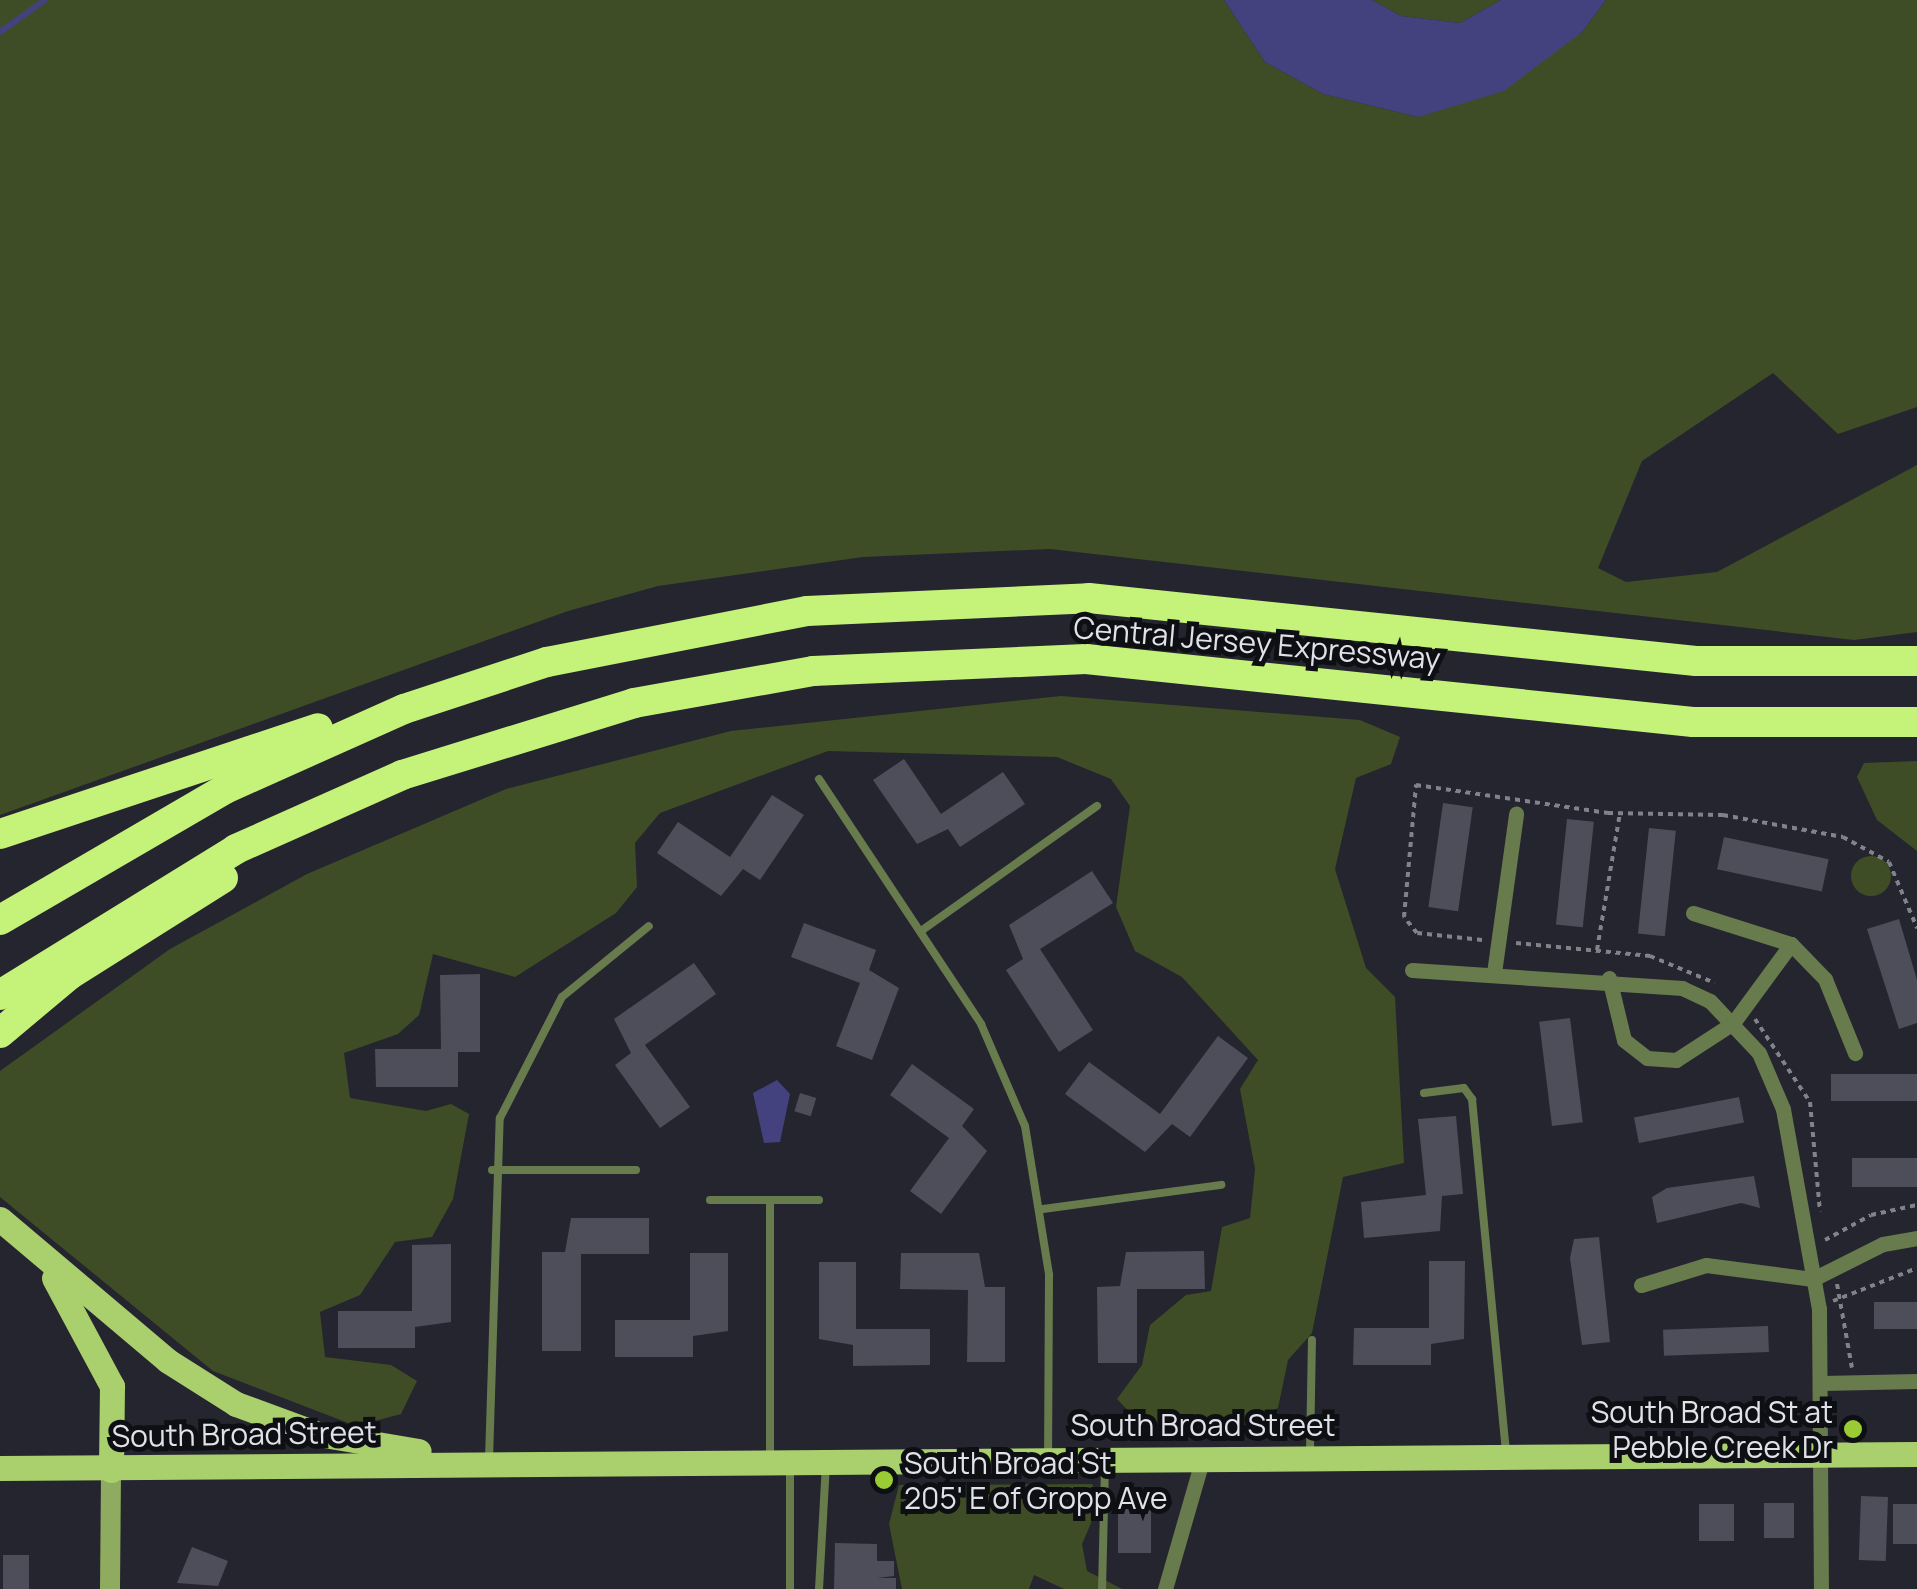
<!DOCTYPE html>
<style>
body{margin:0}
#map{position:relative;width:1917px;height:1589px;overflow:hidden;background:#25252f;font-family:Manrope,sans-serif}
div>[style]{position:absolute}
.green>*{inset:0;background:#3e4d25}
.round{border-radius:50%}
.water>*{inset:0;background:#44427e}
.stream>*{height:6px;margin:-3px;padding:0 3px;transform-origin:3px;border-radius:3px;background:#44427e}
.building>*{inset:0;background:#4d4e5a;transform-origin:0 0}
.path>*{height:4px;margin-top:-2px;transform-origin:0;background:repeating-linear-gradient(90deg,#82828b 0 5px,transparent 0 10px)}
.lane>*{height:8px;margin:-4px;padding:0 4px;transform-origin:4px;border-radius:4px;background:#687b4d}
.street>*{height:15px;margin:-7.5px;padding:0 7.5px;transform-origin:7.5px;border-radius:7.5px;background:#687b4d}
.secondary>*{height:20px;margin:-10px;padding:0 10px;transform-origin:10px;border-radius:10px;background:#8eab5f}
.primary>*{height:25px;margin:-12.5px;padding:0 12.5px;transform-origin:12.5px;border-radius:12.5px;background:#aad06d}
.highway>*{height:30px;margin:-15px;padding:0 15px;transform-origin:15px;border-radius:15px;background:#c5f279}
.dots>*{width:28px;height:28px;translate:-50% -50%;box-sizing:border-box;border:5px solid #0e0f13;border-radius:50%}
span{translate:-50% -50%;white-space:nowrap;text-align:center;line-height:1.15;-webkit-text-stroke:10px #0e0f13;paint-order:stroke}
.street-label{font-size:30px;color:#e1e2e9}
.poi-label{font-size:30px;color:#e1e2e9}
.right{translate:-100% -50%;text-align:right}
.left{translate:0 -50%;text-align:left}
</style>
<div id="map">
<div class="green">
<i style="clip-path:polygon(0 0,1224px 0,1265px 62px,1323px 94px,1418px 117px,1582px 32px,1606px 0,1917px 0,1917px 407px,1838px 434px,1773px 373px,1642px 461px,1598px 568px,1626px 582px,1717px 572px,1917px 465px,1917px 632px,1854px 640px,1050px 549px,863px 557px,658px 586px,568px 611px,0 815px)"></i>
<i style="clip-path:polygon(1372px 0,1501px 0,1460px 23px,1401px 16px)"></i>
<i style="clip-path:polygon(1061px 696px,1360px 720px,1400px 737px,1391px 764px,1356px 778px,1335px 869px,1366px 968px,1395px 997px,1404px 1163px,1343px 1177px,1312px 1333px,1288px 1360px,1278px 1408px,1244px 1425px,1168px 1428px,1137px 1420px,1117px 1399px,1142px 1365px,1150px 1325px,1186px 1295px,1211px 1291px,1222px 1227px,1250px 1218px,1255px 1169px,1240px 1089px,1258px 1060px,1182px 977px,1135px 951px,1116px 907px,1130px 806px,1111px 779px,1057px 757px,828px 751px,660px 813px,635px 843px,637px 887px,616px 913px,515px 977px,433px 954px,419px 1015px,398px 1034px,344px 1053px,350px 1098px,426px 1111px,451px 1104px,469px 1114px,453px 1199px,432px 1237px,395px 1242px,360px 1295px,320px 1312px,325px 1357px,391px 1365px,417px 1381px,401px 1414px,356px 1426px,213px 1371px,0 1197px,0 1071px,170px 949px,307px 874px,506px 789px,731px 731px)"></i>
<i style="clip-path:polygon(1917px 761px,1917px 851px,1877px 820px,1857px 777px,1864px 763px)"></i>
<i class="round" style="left:1851px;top:856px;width:40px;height:40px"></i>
<i style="clip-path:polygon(1092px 1484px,1101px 1500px,1082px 1544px,1087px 1571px,1122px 1589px,1064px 1589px,1034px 1575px,1029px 1589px,902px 1589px,889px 1524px,899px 1485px)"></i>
</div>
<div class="water">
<i style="clip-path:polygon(1224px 0,1372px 0,1401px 16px,1460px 23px,1501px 0,1606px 0,1582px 32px,1504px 91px,1418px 117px,1323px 94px,1265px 62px)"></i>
<i style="clip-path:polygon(777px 1080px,790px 1094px,780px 1142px,764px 1143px,753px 1093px)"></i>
</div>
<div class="stream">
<i style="left:0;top:32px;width:55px;rotate:-35.4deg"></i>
</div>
<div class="building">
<i style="clip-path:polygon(904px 759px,941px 814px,1003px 772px,1025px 804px,960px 847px,948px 829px,917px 844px,873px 780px)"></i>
<i style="clip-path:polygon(772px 795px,804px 815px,760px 880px,743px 869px,721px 896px,657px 853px,678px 822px,730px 857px)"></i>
<i style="left:1443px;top:803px;width:30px;height:105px;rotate:8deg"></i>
<i style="left:1567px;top:819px;width:27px;height:106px;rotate:6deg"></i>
<i style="left:1649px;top:828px;width:27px;height:106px;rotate:6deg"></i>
<i style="left:1724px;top:837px;width:107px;height:33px;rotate:12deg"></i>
<i style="clip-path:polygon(1092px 871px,1113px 903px,1040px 949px,1093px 1030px,1059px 1052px,1006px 970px,1023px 959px,1009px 925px)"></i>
<i style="clip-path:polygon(1899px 919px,1917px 980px,1917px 1023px,1899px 1029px,1867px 929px)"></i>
<i style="clip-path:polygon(804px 923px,876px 950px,869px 970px,899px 988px,872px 1060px,836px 1046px,860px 983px,791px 957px)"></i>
<i style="clip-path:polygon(694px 963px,716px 994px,645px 1045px,690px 1107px,660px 1128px,615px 1065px,631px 1053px,614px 1019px)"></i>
<i style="clip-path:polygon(480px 974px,480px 1052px,458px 1052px,458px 1087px,376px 1087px,375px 1049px,441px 1049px,440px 975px)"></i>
<i style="left:1570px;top:1018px;width:105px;height:31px;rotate:83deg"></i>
<i style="clip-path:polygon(1218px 1036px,1248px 1058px,1190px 1137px,1172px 1124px,1145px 1152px,1065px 1094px,1089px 1062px,1160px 1114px)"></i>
<i style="clip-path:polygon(912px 1064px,974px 1109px,962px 1126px,987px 1151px,941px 1214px,910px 1191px,949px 1138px,890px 1095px)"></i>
<i style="left:1917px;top:1074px;width:27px;height:86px;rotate:90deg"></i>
<i style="left:800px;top:1093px;width:17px;height:19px;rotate:17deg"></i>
<i style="left:1739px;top:1097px;width:26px;height:107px;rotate:79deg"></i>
<i style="clip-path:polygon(1456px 1116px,1463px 1194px,1442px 1196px,1440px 1231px,1364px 1238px,1361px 1202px,1426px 1195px,1418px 1119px)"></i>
<i style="left:1917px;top:1158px;width:29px;height:65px;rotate:90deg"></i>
<i style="clip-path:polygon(1754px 1176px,1760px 1208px,1741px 1203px,1657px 1223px,1652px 1197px,1667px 1188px)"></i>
<i style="clip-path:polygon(571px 1218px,649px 1218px,649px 1254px,581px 1254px,581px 1351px,542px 1351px,542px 1252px,565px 1252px)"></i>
<i style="clip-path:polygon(1599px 1237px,1610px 1342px,1582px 1345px,1570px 1258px,1574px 1239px)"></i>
<i style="clip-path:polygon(451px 1244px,451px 1322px,415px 1327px,415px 1348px,338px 1348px,338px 1311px,412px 1311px,412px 1245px)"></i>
<i style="clip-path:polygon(1204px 1251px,1205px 1289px,1137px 1289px,1137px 1363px,1098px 1363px,1097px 1287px,1120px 1286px,1126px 1252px)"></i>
<i style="clip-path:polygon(690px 1253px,728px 1253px,728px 1331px,693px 1336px,693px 1357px,615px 1357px,615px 1320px,690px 1320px)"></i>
<i style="clip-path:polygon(901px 1253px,979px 1253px,985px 1287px,1005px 1287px,1005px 1362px,967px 1362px,968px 1290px,900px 1289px)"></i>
<i style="clip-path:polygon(1429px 1261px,1465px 1261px,1464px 1339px,1431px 1344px,1431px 1365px,1353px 1365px,1354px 1328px,1429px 1328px)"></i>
<i style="clip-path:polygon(819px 1262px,856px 1262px,856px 1329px,930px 1329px,930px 1365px,853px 1366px,853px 1345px,819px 1339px)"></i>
<i style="left:1917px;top:1302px;width:27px;height:43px;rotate:90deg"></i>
<i style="left:1768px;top:1326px;width:26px;height:105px;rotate:88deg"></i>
<i style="left:1861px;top:1496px;width:27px;height:64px;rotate:2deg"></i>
<i style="left:1118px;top:1502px;width:33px;height:51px"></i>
<i style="left:1764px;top:1503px;width:30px;height:35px"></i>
<i style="left:1734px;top:1504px;width:37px;height:35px;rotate:90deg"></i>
<i style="left:1893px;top:1504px;width:24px;height:40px"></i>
<i style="clip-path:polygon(835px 1543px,877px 1544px,877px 1561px,894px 1561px,894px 1576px,877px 1578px,896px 1578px,896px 1589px,834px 1589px)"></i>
<i style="clip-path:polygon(192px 1547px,228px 1561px,218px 1586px,177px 1583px)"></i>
<i style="left:3px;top:1555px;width:26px;height:34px"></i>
</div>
<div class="path">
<i style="left:1482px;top:940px;width:65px;rotate:-173.9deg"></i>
<i style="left:1417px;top:933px;width:21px;rotate:-129deg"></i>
<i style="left:1404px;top:917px;width:133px;rotate:-84.8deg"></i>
<i style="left:1416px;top:785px;width:194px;rotate:8.3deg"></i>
<i style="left:1608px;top:813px;width:115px;rotate:1deg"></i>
<i style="left:1723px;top:815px;width:122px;rotate:10.4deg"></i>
<i style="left:1843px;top:837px;width:52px;rotate:28.5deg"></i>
<i style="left:1889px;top:862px;width:72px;rotate:67deg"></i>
<i style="left:1516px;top:943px;width:135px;rotate:5.5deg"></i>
<i style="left:1650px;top:956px;width:70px;rotate:22.6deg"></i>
<i style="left:1597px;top:950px;width:139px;rotate:-80.5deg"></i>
<i style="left:1755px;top:1019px;width:100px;rotate:56.5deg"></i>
<i style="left:1810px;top:1102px;width:110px;rotate:84.8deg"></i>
<i style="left:1825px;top:1240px;width:52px;rotate:-28.5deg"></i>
<i style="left:1871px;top:1215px;width:47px;rotate:-12.3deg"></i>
<i style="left:1837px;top:1284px;width:85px;rotate:79.9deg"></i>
<i style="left:1833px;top:1301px;width:90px;rotate:-21.4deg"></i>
</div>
<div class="lane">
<i style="left:819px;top:779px;width:294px;rotate:56.5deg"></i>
<i style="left:981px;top:1024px;width:111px;rotate:66.7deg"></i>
<i style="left:1025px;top:1126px;width:151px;rotate:80.8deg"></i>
<i style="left:1049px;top:1275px;width:182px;rotate:90.3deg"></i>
<i style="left:921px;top:931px;width:216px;rotate:-35.4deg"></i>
<i style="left:1424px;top:1093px;width:40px;rotate:-7.1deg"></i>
<i style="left:1464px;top:1088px;width:14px;rotate:54deg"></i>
<i style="left:1472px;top:1099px;width:354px;rotate:84.5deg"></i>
<i style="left:492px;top:1170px;width:144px"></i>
<i style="left:710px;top:1200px;width:109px"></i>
<i style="left:770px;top:1200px;width:257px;rotate:90deg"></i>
<i style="left:1043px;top:1209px;width:180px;rotate:-7.7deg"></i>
<i style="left:1310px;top:1452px;width:112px;rotate:-89deg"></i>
<i style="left:489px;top:1459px;width:341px;rotate:-88.2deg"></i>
<i style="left:500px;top:1118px;width:136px;rotate:-62.9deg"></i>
<i style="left:562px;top:997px;width:112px;rotate:-39.2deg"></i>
<i style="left:790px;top:1469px;width:120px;rotate:90deg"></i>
<i style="left:819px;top:1589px;width:125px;rotate:-86.8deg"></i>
<i style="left:1102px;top:1589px;width:125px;rotate:-88.6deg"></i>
</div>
<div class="street">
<i style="left:1693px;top:913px;width:103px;rotate:17.6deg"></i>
<i style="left:1791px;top:944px;width:49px;rotate:45.8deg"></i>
<i style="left:1825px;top:979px;width:80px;rotate:67.9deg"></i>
<i style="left:1412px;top:970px;width:271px;rotate:3.8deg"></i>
<i style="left:1682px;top:988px;width:31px;rotate:25deg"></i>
<i style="left:1710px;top:1001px;width:71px;rotate:46.7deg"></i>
<i style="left:1759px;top:1053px;width:61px;rotate:66.8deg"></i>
<i style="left:1783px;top:1109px;width:203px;rotate:79.8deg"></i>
<i style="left:1819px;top:1309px;width:280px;rotate:89.6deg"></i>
<i style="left:1494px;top:973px;width:161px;rotate:-82.1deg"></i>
<i style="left:1609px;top:978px;width:64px;rotate:76.4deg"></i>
<i style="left:1624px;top:1040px;width:29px;rotate:38deg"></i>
<i style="left:1647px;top:1058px;width:29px;rotate:4deg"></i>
<i style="left:1676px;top:1060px;width:68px;rotate:-33deg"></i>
<i style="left:1733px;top:1023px;width:98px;rotate:-53.7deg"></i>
<i style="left:1641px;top:1285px;width:68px;rotate:-17.1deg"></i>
<i style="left:1706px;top:1265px;width:108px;rotate:7.5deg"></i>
<i style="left:1813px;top:1279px;width:78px;rotate:-26.6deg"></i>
<i style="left:1883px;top:1244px;width:35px;rotate:-10deg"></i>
<i style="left:1822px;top:1383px;width:95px;rotate:-1.2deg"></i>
<i style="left:1165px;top:1589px;width:137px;rotate:-73.9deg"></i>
</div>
<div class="secondary">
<i style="left:110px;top:1589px;width:119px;rotate:-89.5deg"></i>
</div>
<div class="primary">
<i style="left:0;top:1219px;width:220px;rotate:40.2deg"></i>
<i style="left:168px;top:1361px;width:80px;rotate:32.3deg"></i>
<i style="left:236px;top:1404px;width:87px;rotate:20.1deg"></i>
<i style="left:318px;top:1434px;width:102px;rotate:9.6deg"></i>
<i style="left:54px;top:1278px;width:123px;rotate:61.8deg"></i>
<i style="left:112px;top:1386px;width:84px;rotate:90.7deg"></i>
<i style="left:0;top:1468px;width:1917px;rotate:-0.42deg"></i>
</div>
<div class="highway">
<i style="left:0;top:834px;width:335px;rotate:-18.4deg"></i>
<i style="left:0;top:920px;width:260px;rotate:-30.2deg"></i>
<i style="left:225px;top:789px;width:196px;rotate:-24.1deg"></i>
<i style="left:404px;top:709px;width:151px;rotate:-18.2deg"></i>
<i style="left:547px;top:662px;width:265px;rotate:-11.1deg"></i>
<i style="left:807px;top:611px;width:282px;rotate:-2.6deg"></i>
<i style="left:1089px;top:598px;width:610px;rotate:5.93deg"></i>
<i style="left:1696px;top:661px;width:221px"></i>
<i style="left:0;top:995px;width:278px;rotate:-31.7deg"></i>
<i style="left:236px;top:849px;width:182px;rotate:-24deg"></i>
<i style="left:402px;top:775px;width:243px;rotate:-17.2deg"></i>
<i style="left:634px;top:703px;width:182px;rotate:-10.1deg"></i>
<i style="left:813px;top:671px;width:273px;rotate:-2.5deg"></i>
<i style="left:1086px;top:659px;width:610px;rotate:5.93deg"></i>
<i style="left:1693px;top:722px;width:224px"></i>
<i style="left:0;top:1033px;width:90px;rotate:-40deg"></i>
<i style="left:69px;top:975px;width:182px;rotate:-32.2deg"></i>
</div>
<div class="dots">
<i style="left:1853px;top:1429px;background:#9acb35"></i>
<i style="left:884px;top:1480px;background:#9acb35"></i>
</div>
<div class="street-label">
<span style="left:1257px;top:643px;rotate:5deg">Central Jersey Expressway</span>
<span style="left:1203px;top:1425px">South Broad Street</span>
<span style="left:244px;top:1434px;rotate:-1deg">South Broad Street</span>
</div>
<div class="poi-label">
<span class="right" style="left:1833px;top:1429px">South Broad St at<br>Pebble Creek Dr</span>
<span class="left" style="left:904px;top:1480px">South Broad St<br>205' E of Gropp Ave</span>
</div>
</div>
